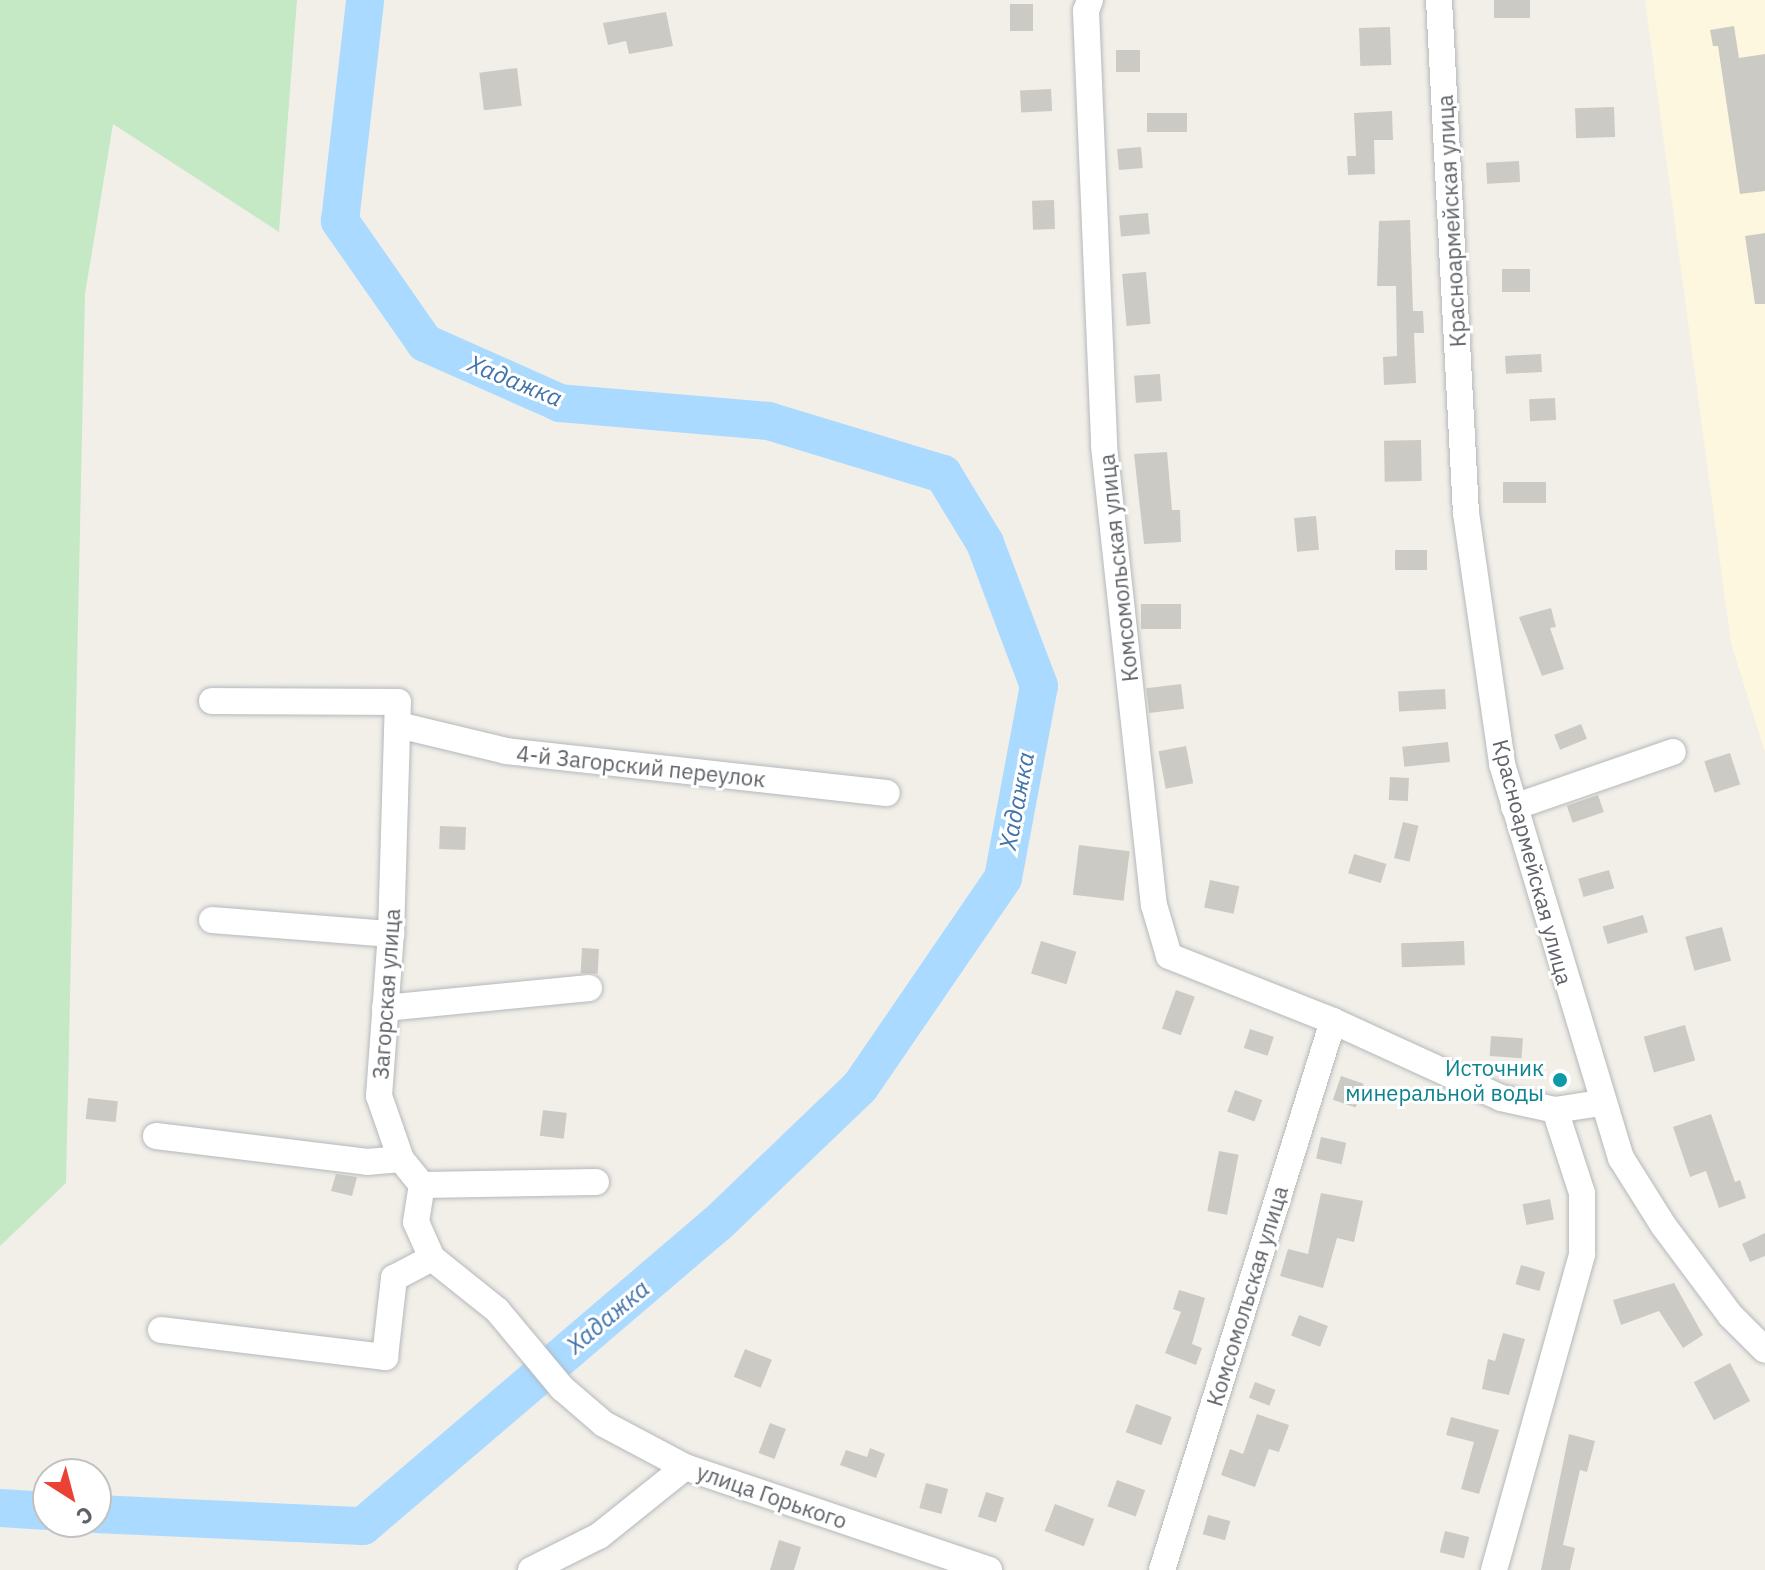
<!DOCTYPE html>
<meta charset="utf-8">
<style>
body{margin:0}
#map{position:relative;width:1765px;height:1570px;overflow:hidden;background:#f1efe8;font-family:"IBM Plex Sans",sans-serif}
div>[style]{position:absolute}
.commercial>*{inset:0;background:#fef7e0}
.green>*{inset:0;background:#c5e8c5}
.river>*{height:38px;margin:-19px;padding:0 19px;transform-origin:19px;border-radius:19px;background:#aadaff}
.building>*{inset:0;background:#cccac5;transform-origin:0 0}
.roads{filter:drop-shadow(0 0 2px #b5b8bc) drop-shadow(0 0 2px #b5b8bc)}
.minor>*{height:26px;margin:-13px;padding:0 13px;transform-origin:13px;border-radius:13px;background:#fff}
.dots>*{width:22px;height:22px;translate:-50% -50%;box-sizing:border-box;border:4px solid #fff;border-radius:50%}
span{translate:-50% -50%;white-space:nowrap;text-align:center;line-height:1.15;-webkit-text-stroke:6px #fff;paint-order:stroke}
.street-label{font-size:22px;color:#5f6368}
.culture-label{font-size:22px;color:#0d838f}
.right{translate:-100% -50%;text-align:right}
.water-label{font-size:24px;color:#4174aa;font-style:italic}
.north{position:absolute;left:32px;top:1458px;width:80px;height:80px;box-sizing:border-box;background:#fff;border:2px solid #bfc1c3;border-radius:50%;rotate:144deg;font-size:22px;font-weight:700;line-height:32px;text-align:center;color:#5f6368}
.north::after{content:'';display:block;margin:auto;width:28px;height:36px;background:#ea4335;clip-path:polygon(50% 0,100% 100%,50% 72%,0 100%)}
</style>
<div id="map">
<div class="commercial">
<i style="clip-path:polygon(1645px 0,1765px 0,1765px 752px,1731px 643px)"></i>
</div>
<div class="green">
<i style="clip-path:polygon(0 0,297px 0,279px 232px,113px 124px,85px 294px,66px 1183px,0 1246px)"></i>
</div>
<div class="river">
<i style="left:0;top:1508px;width:48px;rotate:3.6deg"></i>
<i style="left:96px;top:1514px;width:267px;rotate:2.6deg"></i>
<i style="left:363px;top:1526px;width:465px;rotate:-40.5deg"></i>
<i style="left:717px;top:1224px;width:198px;rotate:-43.8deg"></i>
<i style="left:860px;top:1087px;width:253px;rotate:-55.6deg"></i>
<i style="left:1003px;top:878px;width:195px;rotate:-79.4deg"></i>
<i style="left:1039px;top:686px;width:153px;rotate:-110.7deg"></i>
<i style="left:985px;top:543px;width:81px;rotate:-121.3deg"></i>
<i style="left:943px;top:474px;width:182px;rotate:-163.1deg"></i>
<i style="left:769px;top:421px;width:210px;rotate:-175.1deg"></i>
<i style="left:560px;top:403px;width:148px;rotate:-156deg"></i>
<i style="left:425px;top:343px;width:149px;rotate:-124.9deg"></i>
<i style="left:340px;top:221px;width:222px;rotate:-83.5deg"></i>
</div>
<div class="building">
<i style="left:1494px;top:0;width:36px;height:18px"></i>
<i style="left:1010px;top:4px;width:23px;height:27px"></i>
<i style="clip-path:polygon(666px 12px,673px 46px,629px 54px,626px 41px,608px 45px,603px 23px)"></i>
<i style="clip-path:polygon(1734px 26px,1739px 58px,1765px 54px,1765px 191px,1740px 194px,1718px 46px,1713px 46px,1710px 30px)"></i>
<i style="left:1390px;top:27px;width:38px;height:31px;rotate:88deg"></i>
<i style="left:1140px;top:50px;width:22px;height:24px;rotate:90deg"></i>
<i style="left:517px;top:68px;width:38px;height:38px;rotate:83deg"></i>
<i style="left:1051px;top:89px;width:22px;height:31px;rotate:87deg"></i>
<i style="left:1614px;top:107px;width:30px;height:39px;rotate:88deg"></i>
<i style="clip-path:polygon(1392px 111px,1393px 140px,1374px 140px,1375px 174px,1348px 175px,1347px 156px,1356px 156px,1354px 113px)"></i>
<i style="left:1187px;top:113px;width:19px;height:40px;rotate:90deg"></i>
<i style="left:1141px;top:147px;width:21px;height:24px;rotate:85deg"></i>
<i style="left:1519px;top:161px;width:21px;height:33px;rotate:87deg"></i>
<i style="left:1054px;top:200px;width:29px;height:22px;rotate:88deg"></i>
<i style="left:1148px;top:213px;width:21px;height:29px;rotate:85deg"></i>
<i style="clip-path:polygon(1410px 220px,1413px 311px,1423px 311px,1424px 333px,1414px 333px,1416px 383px,1384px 385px,1383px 357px,1397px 356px,1396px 286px,1377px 286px,1379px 221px)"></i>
<i style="clip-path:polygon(1765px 233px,1765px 304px,1755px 304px,1745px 236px)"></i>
<i style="left:1530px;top:269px;width:23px;height:28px;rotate:90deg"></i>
<i style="left:1146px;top:272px;width:52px;height:24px;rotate:85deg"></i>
<i style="left:1541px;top:354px;width:18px;height:36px;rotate:87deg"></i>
<i style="left:1160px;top:374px;width:27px;height:26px;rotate:86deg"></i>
<i style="left:1555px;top:398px;width:22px;height:26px;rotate:87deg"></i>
<i style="left:1421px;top:440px;width:41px;height:37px;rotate:89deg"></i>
<i style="clip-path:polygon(1167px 452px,1172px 510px,1180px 510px,1181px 542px,1144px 544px,1134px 454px)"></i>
<i style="left:1503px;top:482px;width:43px;height:21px"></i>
<i style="left:1316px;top:516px;width:34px;height:22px;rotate:85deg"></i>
<i style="left:1427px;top:550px;width:20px;height:32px;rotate:90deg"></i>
<i style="left:1141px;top:604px;width:40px;height:25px"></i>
<i style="clip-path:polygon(1551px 608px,1556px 627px,1550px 628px,1564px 669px,1542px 676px,1519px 617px)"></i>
<i style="left:1181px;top:684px;width:25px;height:35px;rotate:83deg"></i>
<i style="left:1445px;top:689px;width:20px;height:47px;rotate:87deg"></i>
<i style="left:1581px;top:724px;width:16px;height:29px;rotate:68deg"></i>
<i style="left:1448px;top:742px;width:20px;height:46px;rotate:84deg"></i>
<i style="left:1186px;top:746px;width:38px;height:28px;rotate:79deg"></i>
<i style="left:1730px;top:753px;width:33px;height:27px;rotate:72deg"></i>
<i style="left:1390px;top:777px;width:19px;height:23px;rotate:3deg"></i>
<i style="left:1598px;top:795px;width:18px;height:33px;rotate:71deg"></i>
<i style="left:1403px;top:822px;width:16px;height:37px;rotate:14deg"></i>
<i style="left:440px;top:826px;width:26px;height:23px;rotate:2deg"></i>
<i style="left:1079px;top:845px;width:51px;height:50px;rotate:7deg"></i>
<i style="left:1354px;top:854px;width:34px;height:20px;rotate:17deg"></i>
<i style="left:1609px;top:870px;width:19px;height:32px;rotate:74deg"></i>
<i style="left:1210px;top:880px;width:30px;height:28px;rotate:12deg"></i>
<i style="left:1643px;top:915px;width:18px;height:42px;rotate:74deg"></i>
<i style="left:1722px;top:927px;width:35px;height:38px;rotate:75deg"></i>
<i style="left:1041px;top:941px;width:37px;height:34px;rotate:17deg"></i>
<i style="left:1464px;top:941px;width:24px;height:63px;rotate:88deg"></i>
<i style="left:582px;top:948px;width:17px;height:25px;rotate:3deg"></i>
<i style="left:1176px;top:990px;width:20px;height:41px;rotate:20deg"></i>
<i style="left:1685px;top:1025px;width:37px;height:43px;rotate:74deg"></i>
<i style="left:1250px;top:1029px;width:25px;height:20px;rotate:18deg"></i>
<i style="left:1491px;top:1036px;width:32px;height:20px;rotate:4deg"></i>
<i style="left:1341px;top:1076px;width:24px;height:25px;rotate:19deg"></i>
<i style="left:1235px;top:1090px;width:29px;height:23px;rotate:20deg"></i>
<i style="left:88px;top:1098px;width:30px;height:21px;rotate:6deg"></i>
<i style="left:543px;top:1110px;width:24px;height:26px;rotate:7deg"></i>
<i style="clip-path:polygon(1711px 1114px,1735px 1182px,1740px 1180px,1746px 1198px,1719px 1208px,1706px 1171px,1690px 1177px,1673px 1127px)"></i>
<i style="left:1321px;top:1137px;width:26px;height:22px;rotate:13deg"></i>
<i style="left:1219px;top:1151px;width:20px;height:61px;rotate:11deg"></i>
<i style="clip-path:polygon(336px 1174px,357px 1177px,352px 1196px,331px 1191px)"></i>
<i style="clip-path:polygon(1321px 1193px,1363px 1201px,1354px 1242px,1337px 1238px,1323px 1288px,1280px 1276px,1288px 1249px,1308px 1254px)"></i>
<i style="left:1550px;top:1199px;width:21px;height:28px;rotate:79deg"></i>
<i style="clip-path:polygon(1765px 1233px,1765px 1256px,1750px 1262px,1742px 1244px)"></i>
<i style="left:1521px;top:1265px;width:25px;height:20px;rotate:16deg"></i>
<i style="clip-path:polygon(1674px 1283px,1703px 1335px,1683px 1348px,1659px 1311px,1621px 1325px,1613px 1300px)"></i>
<i style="clip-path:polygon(1179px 1290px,1205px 1298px,1192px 1344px,1202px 1348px,1196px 1365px,1165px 1353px,1181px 1312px,1173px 1309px)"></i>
<i style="left:1299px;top:1315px;width:31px;height:22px;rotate:21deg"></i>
<i style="clip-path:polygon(1503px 1333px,1525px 1339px,1509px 1395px,1482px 1389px,1488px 1359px,1495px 1361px)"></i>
<i style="left:745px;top:1349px;width:29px;height:30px;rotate:22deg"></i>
<i style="left:1730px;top:1363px;width:43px;height:41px;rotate:62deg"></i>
<i style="left:1255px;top:1382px;width:22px;height:17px;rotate:21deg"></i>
<i style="left:1136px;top:1404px;width:38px;height:30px;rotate:20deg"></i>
<i style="clip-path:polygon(1257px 1414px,1289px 1425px,1279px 1452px,1269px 1449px,1255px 1487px,1221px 1475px,1230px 1449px,1243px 1454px)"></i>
<i style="clip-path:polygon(1451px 1417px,1499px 1430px,1479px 1494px,1461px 1489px,1474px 1442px,1446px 1435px)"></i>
<i style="left:770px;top:1423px;width:17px;height:32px;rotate:21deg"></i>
<i style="clip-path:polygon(1569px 1434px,1595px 1441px,1587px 1472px,1580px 1470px,1563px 1545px,1575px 1548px,1570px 1570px,1541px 1570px)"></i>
<i style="clip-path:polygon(870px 1448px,885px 1454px,876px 1478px,840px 1465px,846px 1450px,867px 1457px)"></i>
<i style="left:1117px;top:1480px;width:30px;height:28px;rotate:20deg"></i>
<i style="left:926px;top:1483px;width:23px;height:26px;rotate:15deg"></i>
<i style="left:986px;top:1492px;width:19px;height:26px;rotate:18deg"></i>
<i style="left:1055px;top:1504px;width:42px;height:29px;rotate:21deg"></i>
<i style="left:1208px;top:1515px;width:23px;height:20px;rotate:15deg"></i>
<i style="left:1445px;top:1531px;width:25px;height:22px;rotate:14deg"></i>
<i style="clip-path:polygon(779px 1540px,801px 1547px,794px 1570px,770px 1570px)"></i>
</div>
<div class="roads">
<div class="minor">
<i style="left:1090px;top:0;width:12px;rotate:110deg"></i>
<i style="left:1086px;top:11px;width:435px;rotate:87.6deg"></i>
<i style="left:1104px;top:446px;width:462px;rotate:83.8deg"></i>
<i style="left:1154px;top:905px;width:53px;rotate:73.6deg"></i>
<i style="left:1169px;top:956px;width:176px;rotate:21.6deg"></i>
<i style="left:1333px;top:1021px;width:185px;rotate:24.6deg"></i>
<i style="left:1501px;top:1098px;width:55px;rotate:12.5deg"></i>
<i style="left:1439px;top:0;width:514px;rotate:86.99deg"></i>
<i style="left:1466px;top:513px;width:254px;rotate:81.8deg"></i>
<i style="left:1502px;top:764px;width:412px;rotate:73.2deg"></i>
<i style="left:1621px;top:1158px;width:79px;rotate:57.9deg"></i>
<i style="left:1663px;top:1225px;width:112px;rotate:53.3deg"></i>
<i style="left:1730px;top:1315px;width:49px;rotate:45deg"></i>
<i style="left:398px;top:725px;width:111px;rotate:13.5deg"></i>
<i style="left:506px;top:751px;width:383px;rotate:6.3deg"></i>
<i style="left:1514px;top:807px;width:168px;rotate:-19.1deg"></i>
<i style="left:212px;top:920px;width:180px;rotate:4.5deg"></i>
<i style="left:385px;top:1008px;width:205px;rotate:-5.6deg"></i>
<i style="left:156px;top:1136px;width:213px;rotate:7deg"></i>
<i style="left:367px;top:1162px;width:34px;rotate:-5deg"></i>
<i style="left:422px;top:1185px;width:174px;rotate:-1deg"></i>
<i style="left:432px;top:1258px;width:83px;rotate:38.7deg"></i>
<i style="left:497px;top:1310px;width:102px;rotate:50.2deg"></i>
<i style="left:562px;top:1388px;width:55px;rotate:40.6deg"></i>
<i style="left:604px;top:1424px;width:92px;rotate:28deg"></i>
<i style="left:161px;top:1330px;width:226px;rotate:6.9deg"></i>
<i style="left:385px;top:1357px;width:80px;rotate:-83.5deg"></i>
<i style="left:394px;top:1278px;width:43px;rotate:-27.8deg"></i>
<i style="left:432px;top:1258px;width:39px;rotate:-114deg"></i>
<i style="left:416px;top:1222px;width:37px;rotate:-81deg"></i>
<i style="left:422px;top:1185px;width:33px;rotate:-129deg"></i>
<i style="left:401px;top:1159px;width:67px;rotate:-109.2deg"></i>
<i style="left:379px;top:1096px;width:162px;rotate:-85.8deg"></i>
<i style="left:391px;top:934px;width:232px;rotate:-88.3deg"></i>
<i style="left:398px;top:702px;width:186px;rotate:-179.7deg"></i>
<i style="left:531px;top:1570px;width:76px;rotate:-26.6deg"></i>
<i style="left:599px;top:1536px;width:110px;rotate:-38.7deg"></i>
<i style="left:685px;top:1467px;width:321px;rotate:18.7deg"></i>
<i style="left:1162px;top:1570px;width:575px;rotate:-72.7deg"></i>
<i style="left:1494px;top:1570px;width:328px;rotate:-74.4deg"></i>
<i style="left:1582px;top:1254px;width:61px;rotate:-90deg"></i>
<i style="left:1582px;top:1193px;width:87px;rotate:-108deg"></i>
<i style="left:1555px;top:1110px;width:47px;rotate:-8.7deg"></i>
</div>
</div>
<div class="dots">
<i style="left:1560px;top:1080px;background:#0f9aa8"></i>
</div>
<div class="street-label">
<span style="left:1451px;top:221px;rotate:-93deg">Красноармейская улица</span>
<span style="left:1118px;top:568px;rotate:-96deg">Комсомольская улица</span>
<span style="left:641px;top:766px;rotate:6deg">4-й Загорский переулок</span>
<span style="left:1533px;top:862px;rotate:75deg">Красноармейская улица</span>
<span style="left:386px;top:994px;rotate:-86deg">Загорская улица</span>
<span style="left:1247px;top:1296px;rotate:-73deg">Комсомольская улица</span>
<span style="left:772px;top:1496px;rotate:19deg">улица Горького</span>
</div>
<div class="culture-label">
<span class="right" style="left:1544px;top:1080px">Источник<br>минеральной воды</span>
</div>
<div class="water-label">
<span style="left:515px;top:381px;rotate:22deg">Хадажка</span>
<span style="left:1017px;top:801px;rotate:-79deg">Хадажка</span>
<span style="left:608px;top:1317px;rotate:-40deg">Хадажка</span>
</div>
<div class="north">С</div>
</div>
